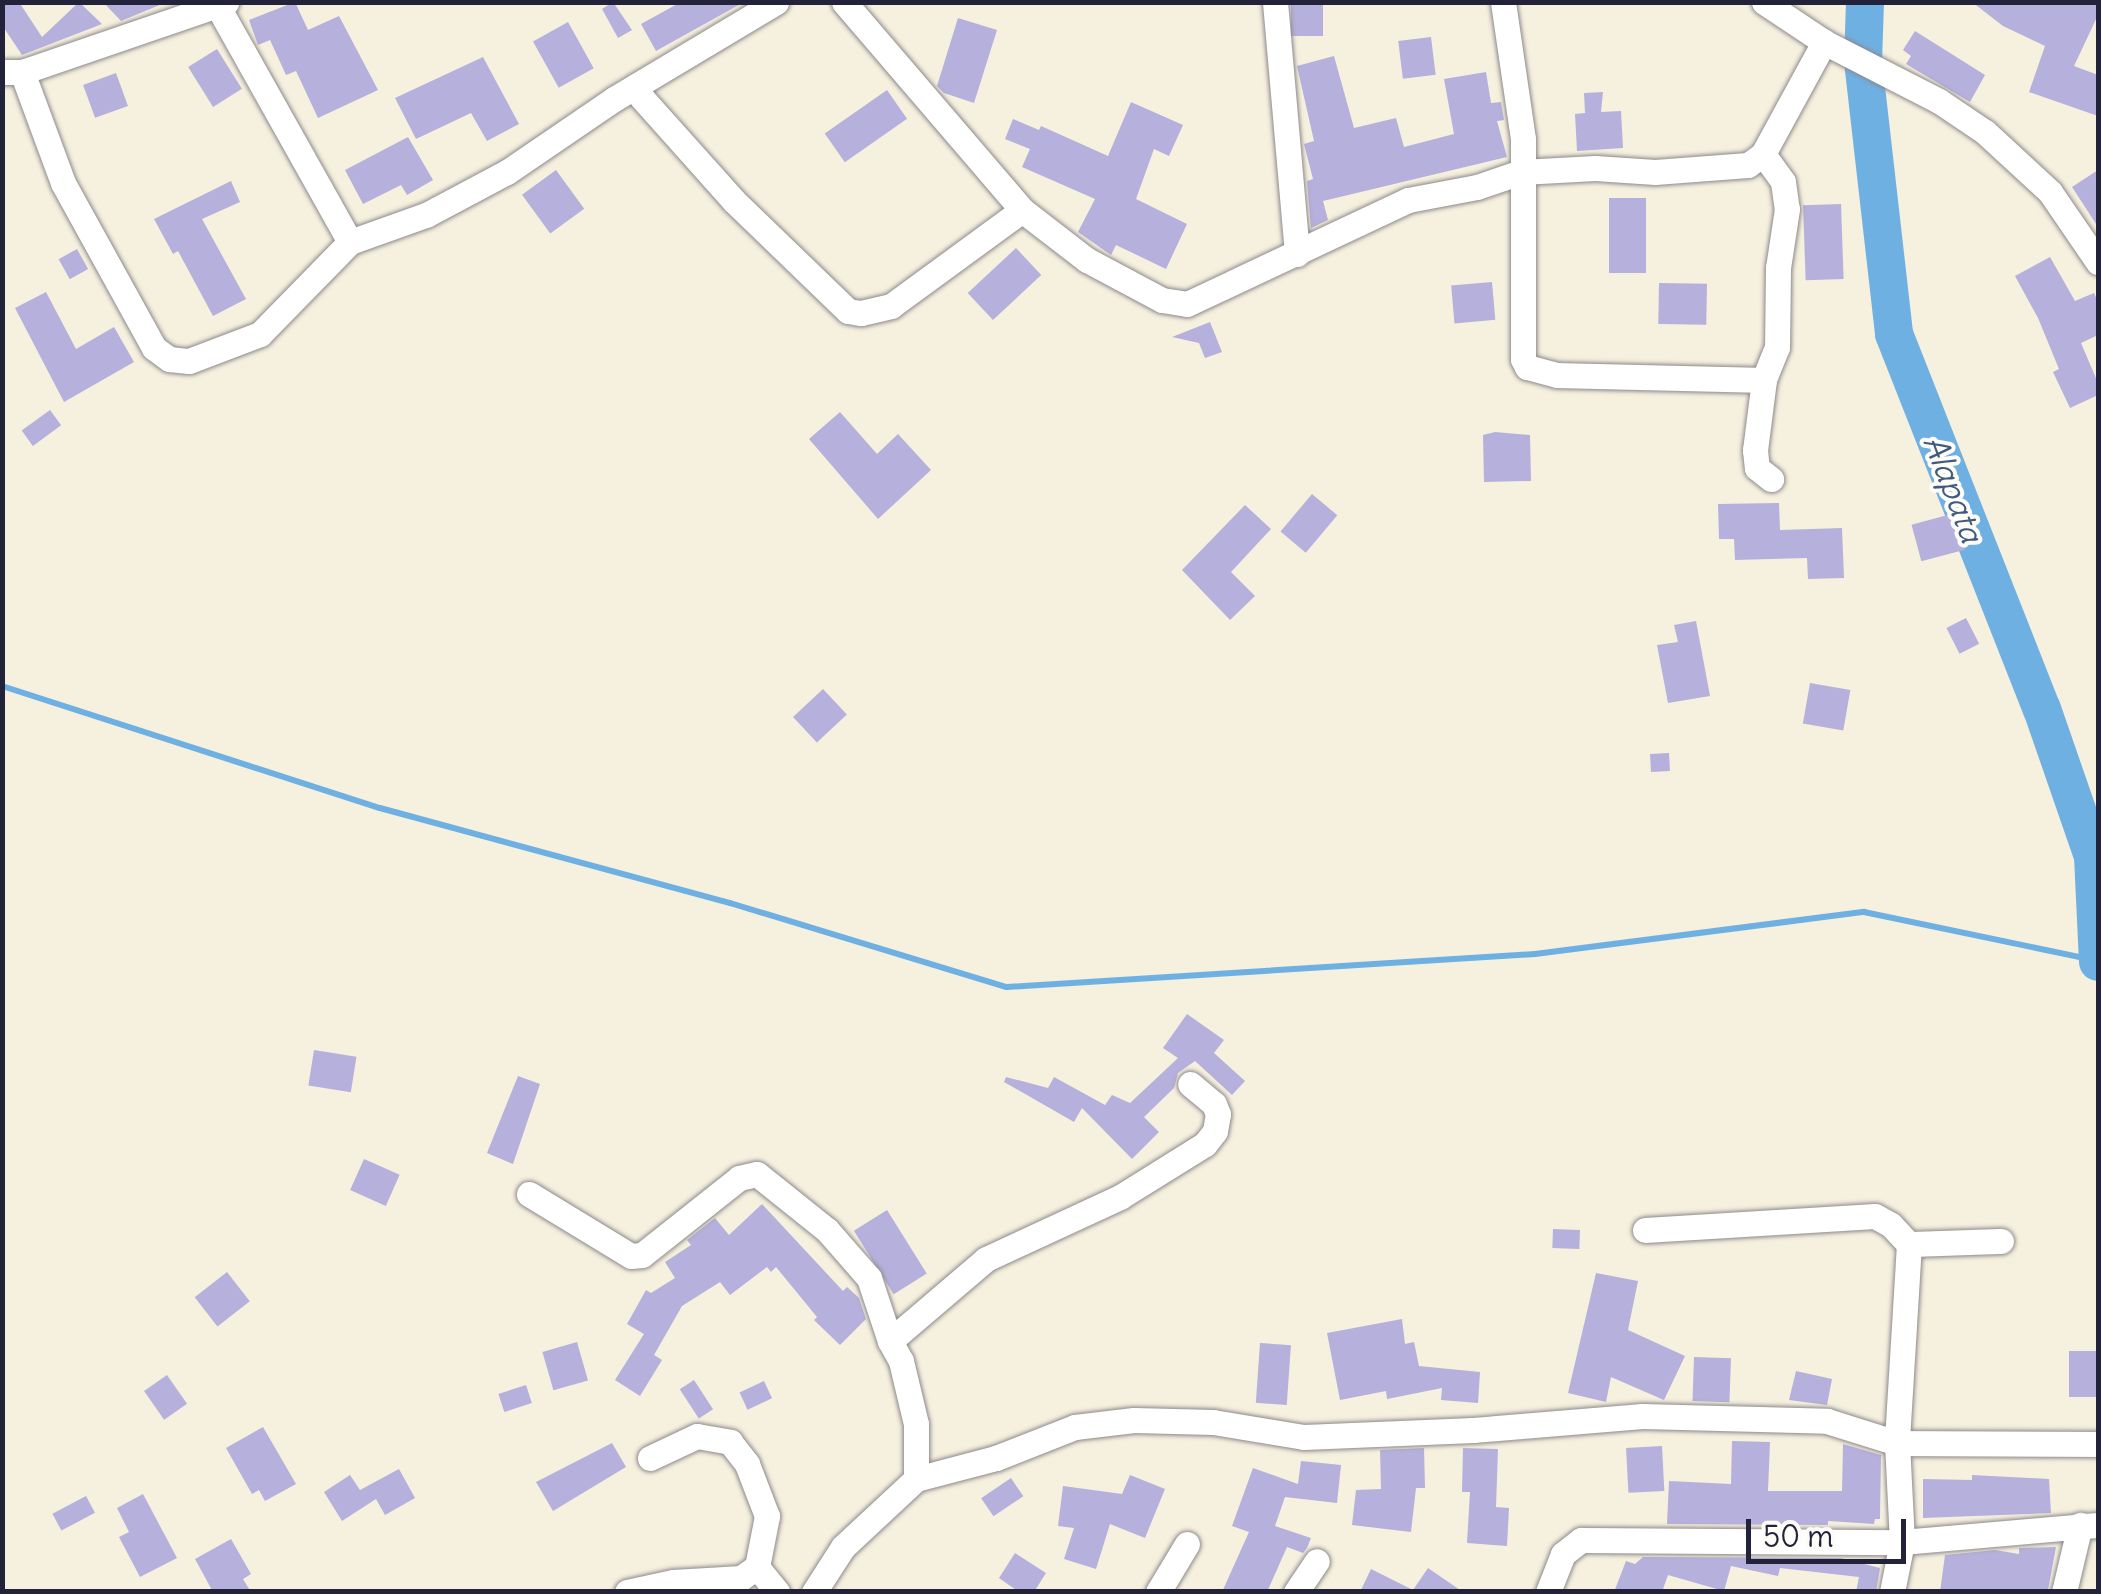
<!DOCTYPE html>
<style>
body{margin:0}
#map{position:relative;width:2101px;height:1594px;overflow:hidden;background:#f6f0de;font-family:Delius,sans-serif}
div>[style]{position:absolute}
.stream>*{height:6px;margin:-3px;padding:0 3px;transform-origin:3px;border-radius:3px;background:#6fb0e3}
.river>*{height:38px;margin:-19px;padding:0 19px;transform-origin:19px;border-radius:19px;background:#6fb0e3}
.building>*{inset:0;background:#b6b0dc;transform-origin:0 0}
.roads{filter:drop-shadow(0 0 2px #8c898c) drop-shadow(0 0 2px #8c898c)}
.minor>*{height:25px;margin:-12.5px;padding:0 12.5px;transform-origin:12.5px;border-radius:12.5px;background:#fff}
span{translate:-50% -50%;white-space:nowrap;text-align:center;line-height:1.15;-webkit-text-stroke:8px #fdfcf7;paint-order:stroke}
.water-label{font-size:32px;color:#415b7e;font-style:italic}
.frame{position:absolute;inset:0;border:5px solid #22223b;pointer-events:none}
.scale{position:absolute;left:1746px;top:1519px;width:160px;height:45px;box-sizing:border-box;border:5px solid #22223b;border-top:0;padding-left:12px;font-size:30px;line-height:35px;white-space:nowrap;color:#22223b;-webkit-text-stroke:8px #fdfcf7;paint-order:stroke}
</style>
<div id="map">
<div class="stream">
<i style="left:2px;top:686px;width:397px;rotate:17.9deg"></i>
<i style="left:380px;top:808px;width:363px;rotate:15.2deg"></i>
<i style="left:730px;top:903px;width:289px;rotate:16.9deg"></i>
<i style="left:1007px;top:987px;width:529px;rotate:-3.58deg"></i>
<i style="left:1535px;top:954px;width:332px;rotate:-7.3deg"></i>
<i style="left:1864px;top:912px;width:239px;rotate:11.8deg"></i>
</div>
<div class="river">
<i style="left:1865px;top:2px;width:59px;rotate:91.9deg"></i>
<i style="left:1863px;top:61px;width:275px;rotate:83.5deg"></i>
<i style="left:1894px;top:334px;width:403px;rotate:68.5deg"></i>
<i style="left:2042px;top:709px;width:156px;rotate:70.9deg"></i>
<i style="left:2093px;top:856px;width:106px;rotate:87.3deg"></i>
</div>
<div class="building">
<i style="clip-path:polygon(2px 2px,19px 2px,42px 37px,79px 2px,102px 24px,22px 55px,2px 25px)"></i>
<i style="clip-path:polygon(103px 2px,167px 2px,121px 21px)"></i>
<i style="clip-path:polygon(295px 2px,308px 30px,339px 16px,378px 90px,318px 118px,296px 71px,286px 75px,270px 40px,258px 45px,249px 20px)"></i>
<i style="clip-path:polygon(613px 2px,632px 30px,618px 38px,602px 9px)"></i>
<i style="clip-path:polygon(681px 2px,744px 2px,656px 51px,641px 24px)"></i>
<i style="left:1291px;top:2px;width:32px;height:34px"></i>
<i style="clip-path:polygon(1972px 2px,2098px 2px,2098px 15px,2074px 66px,2098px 75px,2098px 116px,2029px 92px,2045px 46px,2003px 26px)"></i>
<i style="clip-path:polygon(958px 18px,997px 30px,974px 103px,944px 93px,937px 86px)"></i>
<i style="left:568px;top:22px;width:53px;height:40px;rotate:61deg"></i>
<i style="clip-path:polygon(1915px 31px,1985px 75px,1970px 102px,1906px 64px,1911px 56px,1903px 50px)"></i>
<i style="left:1431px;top:37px;width:38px;height:33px;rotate:83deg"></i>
<i style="left:217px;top:49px;width:47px;height:34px;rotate:58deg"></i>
<i style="clip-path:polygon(1334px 56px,1354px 128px,1396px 118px,1404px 147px,1454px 134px,1444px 79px,1486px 72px,1491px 103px,1501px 102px,1504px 120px,1497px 121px,1507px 157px,1323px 201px,1328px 220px,1311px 228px,1307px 181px,1313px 179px,1304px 144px,1314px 141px,1297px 66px)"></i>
<i style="clip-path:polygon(483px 57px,519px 124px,487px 141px,471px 113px,416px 139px,395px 98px)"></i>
<i style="left:116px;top:73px;width:35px;height:35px;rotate:70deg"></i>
<i style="left:887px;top:90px;width:35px;height:76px;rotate:55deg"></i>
<i style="clip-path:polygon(1603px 92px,1601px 112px,1621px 111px,1623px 148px,1577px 151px,1575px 114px,1585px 113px,1584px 93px)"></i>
<i style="clip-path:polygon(1131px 102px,1183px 125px,1169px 156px,1154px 149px,1136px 199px,1187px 224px,1166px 269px,1116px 245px,1111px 255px,1078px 232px,1095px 199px,1022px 167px,1030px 149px,1005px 139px,1013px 119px,1039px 130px,1041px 126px,1108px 156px)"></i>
<i style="clip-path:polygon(408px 137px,433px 180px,407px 195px,401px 185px,363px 204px,345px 170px)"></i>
<i style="left:556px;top:170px;width:48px;height:42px;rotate:54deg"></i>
<i style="clip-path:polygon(2098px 170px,2098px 227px,2072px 187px)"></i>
<i style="clip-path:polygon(231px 181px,240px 202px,202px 219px,246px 299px,213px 316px,178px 251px,173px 254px,154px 219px)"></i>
<i style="left:1609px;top:198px;width:37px;height:75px"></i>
<i style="left:1841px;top:204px;width:75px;height:38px;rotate:88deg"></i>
<i style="left:1016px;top:248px;width:37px;height:66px;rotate:47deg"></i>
<i style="left:77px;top:249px;width:23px;height:21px;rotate:61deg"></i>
<i style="clip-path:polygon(2050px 257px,2075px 301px,2094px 293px,2098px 302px,2098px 335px,2081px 343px,2098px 383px,2098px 395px,2070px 408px,2053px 372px,2059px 369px,2038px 318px,2015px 276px)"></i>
<i style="left:1492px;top:282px;width:38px;height:41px;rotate:85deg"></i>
<i style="left:1659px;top:283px;width:48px;height:41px;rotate:1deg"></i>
<i style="clip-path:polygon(46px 292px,76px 349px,114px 327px,134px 362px,64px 402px,15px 308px)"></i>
<i style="clip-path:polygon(1210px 322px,1222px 352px,1205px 358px,1199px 343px,1172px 337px)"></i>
<i style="left:50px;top:410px;width:19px;height:35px;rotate:54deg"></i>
<i style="clip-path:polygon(840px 412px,877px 454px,898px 434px,931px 470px,878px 519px,809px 439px)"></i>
<i style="clip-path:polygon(1495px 432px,1530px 435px,1531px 481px,1484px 482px,1483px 435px)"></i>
<i style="left:1312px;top:494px;width:33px;height:49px;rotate:40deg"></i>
<i style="clip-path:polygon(1779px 503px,1780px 530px,1842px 528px,1844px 578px,1808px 579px,1807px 558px,1735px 560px,1734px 539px,1719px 539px,1718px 504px)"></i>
<i style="clip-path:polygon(1245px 505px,1271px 529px,1231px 572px,1255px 596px,1230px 620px,1182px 570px)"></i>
<i style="left:1955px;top:513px;width:38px;height:45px;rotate:75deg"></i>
<i style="left:1966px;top:618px;width:29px;height:22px;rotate:63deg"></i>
<i style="clip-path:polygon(1696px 621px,1710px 696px,1668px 703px,1657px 645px,1678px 642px,1674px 625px)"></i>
<i style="left:1810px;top:683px;width:41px;height:41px;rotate:10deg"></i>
<i style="left:823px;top:689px;width:35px;height:41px;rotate:47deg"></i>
<i style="left:1669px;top:753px;width:18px;height:19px;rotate:87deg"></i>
<i style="clip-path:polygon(1187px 1014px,1224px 1040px,1214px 1053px,1245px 1081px,1232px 1095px,1195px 1061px,1178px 1073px,1174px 1088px,1144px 1117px,1159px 1132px,1132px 1159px,1082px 1108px,1074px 1122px,1004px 1082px,1006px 1077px,1048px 1088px,1054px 1077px,1105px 1105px,1112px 1095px,1130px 1103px,1178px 1058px,1163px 1048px)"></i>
<i style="left:314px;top:1050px;width:43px;height:36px;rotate:9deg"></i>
<i style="clip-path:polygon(518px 1076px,540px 1084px,513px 1164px,487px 1153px)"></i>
<i style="left:364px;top:1159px;width:39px;height:34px;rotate:24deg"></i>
<i style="clip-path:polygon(762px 1204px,843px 1291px,847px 1287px,859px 1298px,866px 1319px,840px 1345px,814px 1320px,817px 1317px,776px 1267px,771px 1272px,767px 1267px,730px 1295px,720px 1282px,682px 1306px,654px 1355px,662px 1360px,640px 1396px,615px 1380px,644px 1334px,627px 1324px,646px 1290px,651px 1293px,675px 1278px,665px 1262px,691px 1245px,687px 1240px,715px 1218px,729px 1235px)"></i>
<i style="left:887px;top:1210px;width:75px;height:39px;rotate:58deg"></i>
<i style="left:1553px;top:1229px;width:27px;height:19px;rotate:2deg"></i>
<i style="left:227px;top:1272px;width:37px;height:41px;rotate:52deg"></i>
<i style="clip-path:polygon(1596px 1273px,1638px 1281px,1628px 1330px,1685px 1356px,1664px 1400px,1611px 1377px,1606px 1402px,1568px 1393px)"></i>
<i style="clip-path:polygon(1402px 1319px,1405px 1344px,1414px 1342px,1419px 1366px,1480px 1372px,1478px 1403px,1441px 1400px,1442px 1388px,1387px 1399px,1386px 1391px,1340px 1400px,1327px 1333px)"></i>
<i style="left:577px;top:1342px;width:40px;height:36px;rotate:74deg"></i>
<i style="left:1260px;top:1343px;width:31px;height:60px;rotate:4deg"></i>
<i style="left:2098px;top:1351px;width:46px;height:29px;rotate:90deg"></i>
<i style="left:1694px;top:1357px;width:37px;height:44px;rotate:2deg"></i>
<i style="clip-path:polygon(1796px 1371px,1832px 1379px,1827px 1405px,1789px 1400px)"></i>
<i style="left:167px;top:1375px;width:35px;height:28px;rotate:55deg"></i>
<i style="left:694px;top:1380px;width:35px;height:17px;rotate:57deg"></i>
<i style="left:764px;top:1381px;width:19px;height:27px;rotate:65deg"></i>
<i style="left:526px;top:1385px;width:19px;height:29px;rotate:72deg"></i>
<i style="clip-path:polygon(263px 1427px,296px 1484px,265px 1501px,259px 1490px,252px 1494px,226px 1448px)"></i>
<i style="clip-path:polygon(1732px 1441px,1770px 1442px,1768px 1491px,1842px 1491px,1843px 1444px,1881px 1455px,1880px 1519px,1875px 1519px,1874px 1524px,1828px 1521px,1828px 1525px,1667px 1524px,1669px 1481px,1731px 1484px)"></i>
<i style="clip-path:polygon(612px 1443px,626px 1467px,553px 1511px,536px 1482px)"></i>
<i style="left:1662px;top:1446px;width:45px;height:36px;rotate:87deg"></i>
<i style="clip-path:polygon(1424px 1448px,1425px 1488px,1416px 1488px,1411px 1532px,1352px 1525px,1356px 1490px,1381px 1489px,1380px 1450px)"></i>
<i style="clip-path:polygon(1463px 1448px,1498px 1449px,1496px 1507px,1509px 1508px,1507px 1546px,1467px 1543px,1470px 1492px,1462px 1492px)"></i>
<i style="clip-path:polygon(1301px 1461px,1341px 1465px,1337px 1503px,1285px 1497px,1275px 1526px,1311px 1538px,1307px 1548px,1303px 1553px,1287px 1547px,1267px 1592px,1222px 1592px,1249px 1532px,1232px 1526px,1253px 1468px,1298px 1484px)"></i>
<i style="clip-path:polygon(399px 1469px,415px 1498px,385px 1515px,376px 1499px,342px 1521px,324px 1492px,350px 1475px,360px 1490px)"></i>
<i style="clip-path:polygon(1130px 1475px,1165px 1489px,1145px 1538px,1110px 1524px,1096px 1569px,1064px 1559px,1074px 1528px,1058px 1526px,1063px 1486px,1122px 1494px)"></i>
<i style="clip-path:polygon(1972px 1475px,2049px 1479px,2051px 1513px,1923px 1518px,1923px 1479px,1972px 1480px)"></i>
<i style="left:1011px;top:1478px;width:22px;height:36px;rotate:56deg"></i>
<i style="clip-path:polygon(143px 1494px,177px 1558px,140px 1577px,119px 1537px,129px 1532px,117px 1508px)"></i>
<i style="left:86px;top:1496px;width:19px;height:38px;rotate:62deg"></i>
<i style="clip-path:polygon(231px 1539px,251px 1574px,243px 1579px,251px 1592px,213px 1592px,195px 1559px)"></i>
<i style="clip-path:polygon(2056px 1547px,2048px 1590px,1940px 1592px,1945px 1555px,1995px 1550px,2019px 1554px,2019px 1548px)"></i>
<i style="clip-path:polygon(1015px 1553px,1046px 1573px,1034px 1592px,1019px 1592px,999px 1578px)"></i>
<i style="clip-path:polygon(1643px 1557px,1841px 1558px,1880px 1568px,1876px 1592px,1856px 1592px,1859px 1577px,1780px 1568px,1778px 1576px,1731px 1566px,1724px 1591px,1668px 1575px,1662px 1592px,1614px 1592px,1626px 1561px,1635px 1564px)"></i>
<i style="clip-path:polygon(1428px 1568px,1463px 1592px,1360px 1592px,1371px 1569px,1413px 1590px)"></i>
</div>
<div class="roads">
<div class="minor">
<i style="left:844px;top:2px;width:274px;rotate:49.4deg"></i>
<i style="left:1275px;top:2px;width:253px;rotate:85deg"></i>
<i style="left:1503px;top:2px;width:138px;rotate:81.7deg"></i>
<i style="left:1523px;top:139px;width:220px;rotate:90deg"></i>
<i style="left:1523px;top:359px;width:9px;rotate:63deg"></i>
<i style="left:1527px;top:367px;width:31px;rotate:15deg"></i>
<i style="left:1557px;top:375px;width:207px;rotate:1.4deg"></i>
<i style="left:1764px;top:2px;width:72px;rotate:33.7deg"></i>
<i style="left:1824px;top:42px;width:129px;rotate:27.2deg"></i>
<i style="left:1939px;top:101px;width:55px;rotate:34deg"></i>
<i style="left:1985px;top:132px;width:88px;rotate:42.7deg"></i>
<i style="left:2050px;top:192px;width:85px;rotate:55.6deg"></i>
<i style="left:217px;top:5px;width:272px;rotate:60.7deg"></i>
<i style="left:2px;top:72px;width:20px"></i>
<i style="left:22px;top:72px;width:216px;rotate:-18.9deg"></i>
<i style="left:22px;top:72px;width:118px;rotate:69.7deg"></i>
<i style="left:63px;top:183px;width:188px;rotate:61.1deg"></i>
<i style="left:154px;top:348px;width:19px;rotate:36deg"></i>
<i style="left:169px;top:359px;width:20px;rotate:6deg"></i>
<i style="left:189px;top:361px;width:76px;rotate:-20.8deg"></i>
<i style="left:260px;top:334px;width:129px;rotate:-45.6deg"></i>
<i style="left:350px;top:242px;width:81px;rotate:-19.6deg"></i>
<i style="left:426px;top:215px;width:92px;rotate:-28deg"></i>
<i style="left:507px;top:172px;width:130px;rotate:-34.3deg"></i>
<i style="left:614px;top:99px;width:189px;rotate:-30.9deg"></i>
<i style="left:636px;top:86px;width:13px;rotate:63deg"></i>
<i style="left:642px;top:98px;width:138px;rotate:48.2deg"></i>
<i style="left:734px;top:201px;width:158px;rotate:44deg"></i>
<i style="left:848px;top:311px;width:13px;rotate:9deg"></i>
<i style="left:861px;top:313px;width:31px;rotate:-13deg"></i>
<i style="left:891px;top:306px;width:162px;rotate:-36.2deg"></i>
<i style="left:1022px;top:210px;width:82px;rotate:37.6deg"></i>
<i style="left:1087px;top:260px;width:85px;rotate:28.1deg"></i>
<i style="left:1162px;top:300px;width:25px;rotate:9deg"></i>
<i style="left:1187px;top:304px;width:244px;rotate:-25.2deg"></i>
<i style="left:1408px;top:200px;width:70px;rotate:-10.7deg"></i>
<i style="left:1477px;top:187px;width:46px;rotate:-18.8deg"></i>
<i style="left:1521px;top:172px;width:74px;rotate:-3.1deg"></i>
<i style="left:1595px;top:168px;width:60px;rotate:3.8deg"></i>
<i style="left:1655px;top:172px;width:93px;rotate:-4.3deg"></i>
<i style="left:1748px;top:165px;width:19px;rotate:-36deg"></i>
<i style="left:1763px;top:154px;width:128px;rotate:-61.4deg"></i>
<i style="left:1763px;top:154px;width:34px;rotate:54deg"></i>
<i style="left:1783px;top:182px;width:27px;rotate:82deg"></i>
<i style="left:1787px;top:209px;width:60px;rotate:98.7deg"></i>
<i style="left:1778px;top:268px;width:79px;rotate:90.7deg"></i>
<i style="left:1777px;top:347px;width:35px;rotate:112deg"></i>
<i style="left:1764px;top:380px;width:71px;rotate:97.3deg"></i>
<i style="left:1755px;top:450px;width:18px;rotate:84deg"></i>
<i style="left:1757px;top:468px;width:18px;rotate:38deg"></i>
<i style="left:529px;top:1194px;width:119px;rotate:31.3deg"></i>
<i style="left:631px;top:1256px;width:11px;rotate:-5deg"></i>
<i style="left:642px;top:1255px;width:124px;rotate:-38.4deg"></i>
<i style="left:739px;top:1178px;width:18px;rotate:-13deg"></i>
<i style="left:757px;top:1174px;width:90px;rotate:38.7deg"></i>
<i style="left:827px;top:1230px;width:64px;rotate:48.8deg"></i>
<i style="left:869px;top:1278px;width:66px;rotate:71.6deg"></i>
<i style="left:1645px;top:1230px;width:230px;rotate:-3.5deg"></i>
<i style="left:1875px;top:1216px;width:18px;rotate:29deg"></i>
<i style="left:1891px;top:1225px;width:26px;rotate:47deg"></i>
<i style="left:1909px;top:1244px;width:199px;rotate:93.5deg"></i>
<i style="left:1897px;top:1443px;width:201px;rotate:0.3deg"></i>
<i style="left:1909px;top:1244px;width:92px;rotate:-1.9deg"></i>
<i style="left:650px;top:1458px;width:52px;rotate:-25.1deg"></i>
<i style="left:697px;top:1436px;width:34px;rotate:10deg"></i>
<i style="left:730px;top:1442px;width:28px;rotate:52deg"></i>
<i style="left:747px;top:1464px;width:56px;rotate:69deg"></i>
<i style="left:767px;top:1516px;width:52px;rotate:101.1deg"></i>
<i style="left:916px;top:1479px;width:55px;rotate:-90deg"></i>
<i style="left:916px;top:1424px;width:65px;rotate:-103.4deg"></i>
<i style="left:901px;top:1361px;width:23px;rotate:-119deg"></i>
<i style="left:890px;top:1341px;width:126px;rotate:-40.5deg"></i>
<i style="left:986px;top:1259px;width:148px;rotate:-24.8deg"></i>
<i style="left:1120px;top:1197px;width:100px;rotate:-31.9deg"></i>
<i style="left:1205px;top:1144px;width:16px;rotate:-52deg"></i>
<i style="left:1215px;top:1131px;width:17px;rotate:-80deg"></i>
<i style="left:1218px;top:1114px;width:11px;rotate:-112deg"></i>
<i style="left:1214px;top:1104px;width:31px;rotate:-140deg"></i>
<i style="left:627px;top:1592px;width:47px;rotate:-12.3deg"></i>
<i style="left:673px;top:1582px;width:68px;rotate:-3.4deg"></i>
<i style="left:741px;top:1578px;width:19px;rotate:-35deg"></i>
<i style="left:757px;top:1567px;width:32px;rotate:51deg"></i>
<i style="left:814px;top:1592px;width:54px;rotate:-57.2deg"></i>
<i style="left:843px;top:1547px;width:100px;rotate:-43deg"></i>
<i style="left:916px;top:1479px;width:83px;rotate:-14.7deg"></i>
<i style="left:996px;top:1458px;width:85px;rotate:-21.4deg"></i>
<i style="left:1075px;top:1427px;width:59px;rotate:-6.8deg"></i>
<i style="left:1134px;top:1420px;width:79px;rotate:1.5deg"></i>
<i style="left:1213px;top:1422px;width:92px;rotate:9.4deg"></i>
<i style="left:1304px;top:1437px;width:169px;rotate:-2.4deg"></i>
<i style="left:1473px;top:1430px;width:170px;rotate:-4.7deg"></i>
<i style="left:1642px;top:1416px;width:185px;rotate:1.5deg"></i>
<i style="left:1827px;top:1421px;width:73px;rotate:17.4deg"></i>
<i style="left:1897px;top:1443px;width:99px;rotate:87.1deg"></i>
<i style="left:1902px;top:1542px;width:51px;rotate:101.3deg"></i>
<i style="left:1158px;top:1592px;width:56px;rotate:-58.9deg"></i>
<i style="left:1296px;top:1592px;width:37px;rotate:-56deg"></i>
<i style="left:1548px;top:1592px;width:41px;rotate:-68.5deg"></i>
<i style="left:1563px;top:1554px;width:23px;rotate:-38deg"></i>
<i style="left:1581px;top:1540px;width:321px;rotate:0.4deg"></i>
<i style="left:1902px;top:1542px;width:197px;rotate:-5deg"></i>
<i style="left:2064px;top:1592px;width:69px;rotate:-76.6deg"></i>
</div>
</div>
<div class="water-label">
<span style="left:1953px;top:489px;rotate:69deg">Alapata</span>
</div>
<div class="frame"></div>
<div class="scale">50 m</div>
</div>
